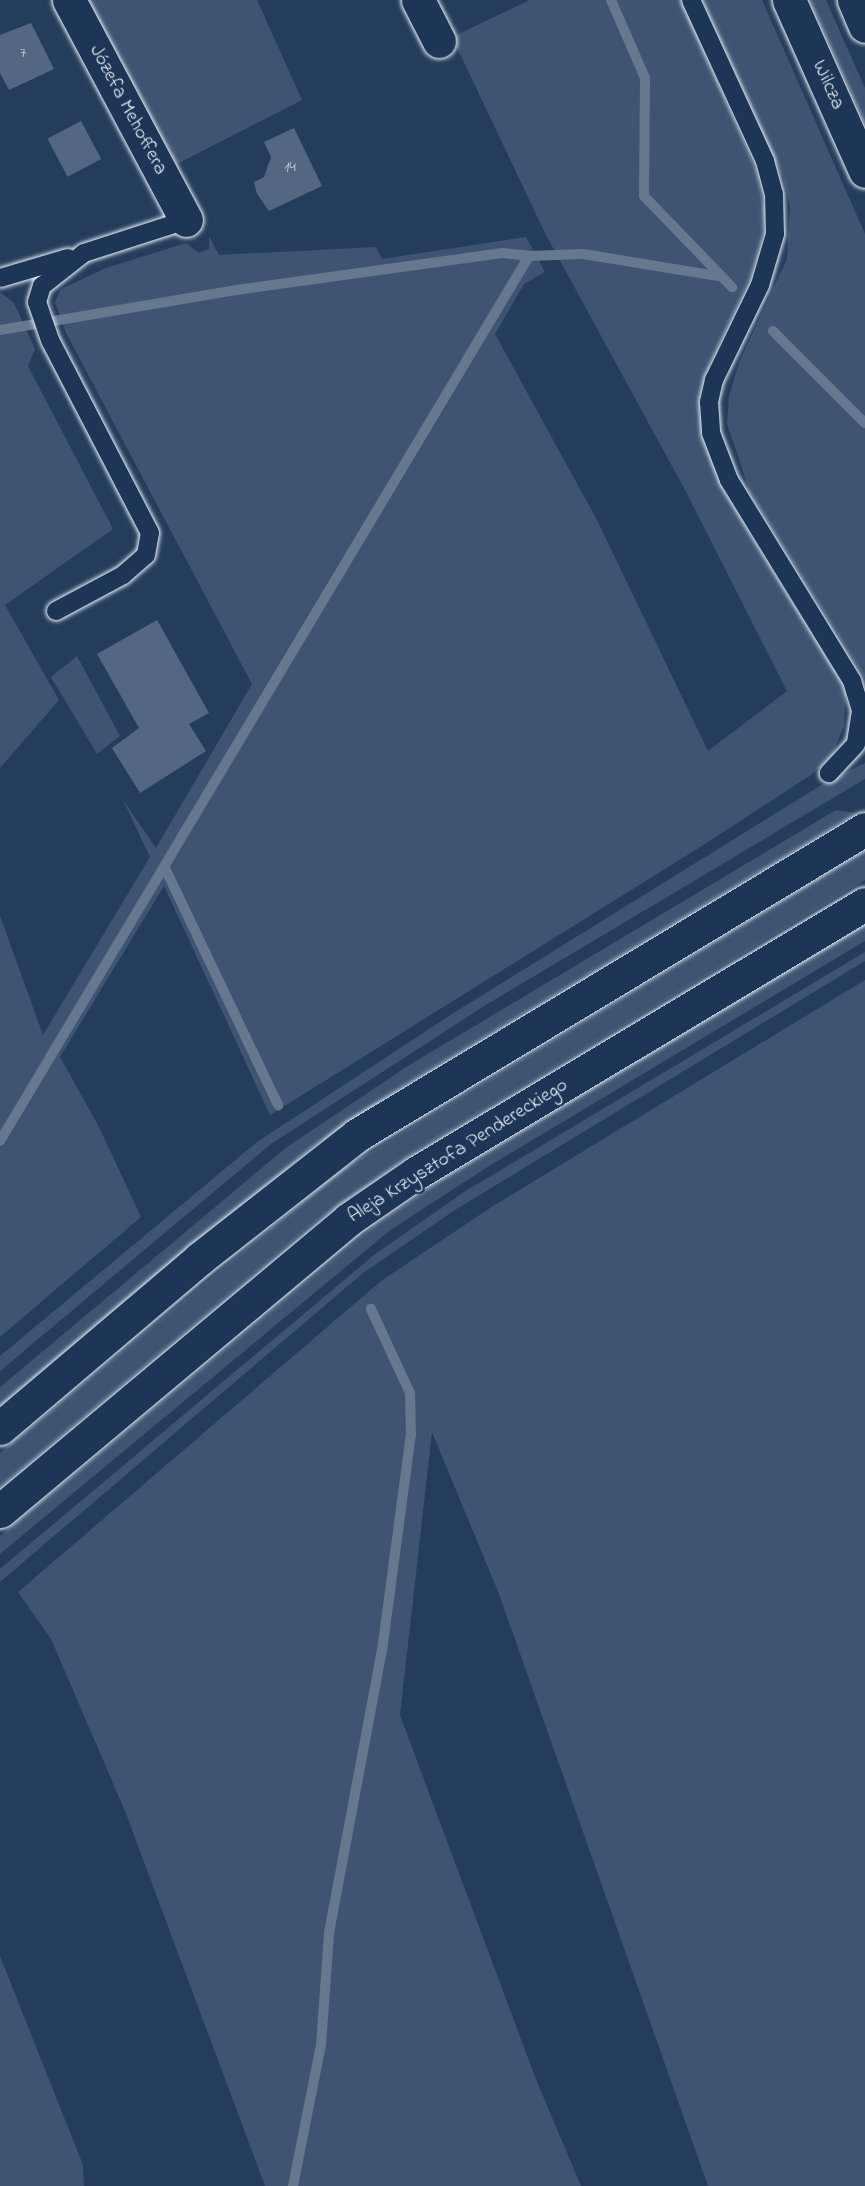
<!DOCTYPE html>
<meta charset="utf-8">
<style>
body{margin:0}
#map{position:relative;width:865px;height:2186px;overflow:hidden;background:#253d5d;font-family:"Indie Flower",sans-serif}
div>[style]{position:absolute}
.green>*{inset:0;background:#3e5472}
.stream>*{height:10px;margin:-5px;padding:0 5px;transform-origin:5px;border-radius:5px;background:#657890}
.building>*{inset:0;background:#536782;transform-origin:0 0}
.roads{filter:drop-shadow(0 0 2px #e8f1f8) drop-shadow(0 0 2px #e8f1f8)}
.lane>*{height:18px;margin:-9px;padding:0 9px;transform-origin:9px;border-radius:9px;background:#1d3557}
.street>*{height:33px;margin:-16.5px;padding:0 16.5px;transform-origin:16.5px;border-radius:16.5px;background:#1d3557}
.secondary>*{height:33px;margin:-16.5px;padding:0 16.5px;transform-origin:16.5px;border-radius:16.5px;background:#1d3557}
.primary>*{height:33px;margin:-16.5px;padding:0 16.5px;transform-origin:16.5px;border-radius:16.5px;background:#1d3557}
span{translate:-50% -50%;white-space:nowrap;text-align:center;line-height:1.15;-webkit-text-stroke:4.5px #1d3557;paint-order:stroke}
.number-label{font-size:16px;color:#c3ceda}
.number-label span{-webkit-text-stroke-width:0}
.street-label{font-size:20px;color:#e8f1f8}
</style>
<div id="map">
<div class="green">
<i style="clip-path:polygon(82px 0,257px 0,302px 100px,173px 166px)"></i>
<i style="clip-path:polygon(530px 0,681px 0,756px 170px,765px 212px,763px 234px,751px 275px,706px 372px,699px 399px,702px 432px,717px 474px,752px 538px,846px 689px,844px 726px,832px 755px,811px 775px,697px 849px,270px 1115px,164px 886px,60px 1057px,99px 1127px,141px 1217px,0 1337px,0 916px,43px 1035px,150px 857px,123px 800px,156px 848px,252px 684px,66px 333px,55px 302px,61px 289px,106px 268px,186px 243px,199px 253px,209px 249px,209px 236px,219px 255px,376px 247px,382px 259px,526px 237px,545px 272px,524px 284px,495px 334px,597px 520px,708px 751px,787px 691px,685px 490px,546px 235px,452px 37px)"></i>
<i style="clip-path:polygon(702px 0,762px 0,865px 234px,865px 678px,750px 492px,727px 424px,729px 396px,739px 363px,787px 259px,790px 206px,783px 178px)"></i>
<i style="clip-path:polygon(810px 0,826px 0,865px 88px,865px 124px)"></i>
<i style="clip-path:polygon(0 292px,14px 303px,35px 349px,28px 366px,113px 529px,5px 605px,59px 700px,0 768px)"></i>
<i style="clip-path:polygon(77px 656px,120px 736px,97px 754px,51px 677px)"></i>
<i style="clip-path:polygon(865px 763px,865px 779px,489px 1003px,271px 1144px,0 1371px,0 1356px,257px 1142px,452px 1014px,823px 784px)"></i>
<i style="clip-path:polygon(836px 810px,856px 813px,415px 1078px,315px 1145px,0 1406px,0 1387px,287px 1147px,406px 1067px)"></i>
<i style="clip-path:polygon(865px 850px,865px 880px,414px 1152px,314px 1223px,0 1487px,0 1453px,341px 1170px)"></i>
<i style="clip-path:polygon(865px 924px,865px 941px,489px 1166px,389px 1231px,0 1554px,0 1536px,373px 1227px,443px 1179px)"></i>
<i style="clip-path:polygon(865px 952px,865px 961px,455px 1210px,363px 1273px,0 1582px,0 1569px,374px 1255px,464px 1192px)"></i>
<i style="clip-path:polygon(865px 980px,865px 2186px,708px 2186px,499px 1594px,432px 1432px,400px 1715px,535px 2077px,581px 2186px,265px 2186px,125px 1811px,51px 1639px,18px 1592px,381px 1281px,493px 1206px)"></i>
<i style="clip-path:polygon(0 1956px,83px 2165px,84px 2186px,0 2186px)"></i>
</div>
<div class="stream">
<i style="left:611px;top:0;width:85px;rotate:66.4deg"></i>
<i style="left:645px;top:78px;width:118px;rotate:90.5deg"></i>
<i style="left:644px;top:196px;width:127px;rotate:46deg"></i>
<i style="left:0;top:330px;width:239px;rotate:-9.6deg"></i>
<i style="left:236px;top:290px;width:269px;rotate:-7.9deg"></i>
<i style="left:502px;top:253px;width:27px;rotate:6deg"></i>
<i style="left:529px;top:256px;width:54px;rotate:-2.1deg"></i>
<i style="left:583px;top:254px;width:137px;rotate:9.3deg"></i>
<i style="left:773px;top:331px;width:130px;rotate:45deg"></i>
<i style="left:165px;top:868px;width:263px;rotate:64.5deg"></i>
<i style="left:0;top:1141px;width:1031px;rotate:-59.13deg"></i>
<i style="left:293px;top:2186px;width:144px;rotate:-78.8deg"></i>
<i style="left:321px;top:2045px;width:112px;rotate:-85.9deg"></i>
<i style="left:329px;top:1933px;width:287px;rotate:-79.4deg"></i>
<i style="left:382px;top:1651px;width:218px;rotate:-82.4deg"></i>
<i style="left:411px;top:1435px;width:42px;rotate:-91.4deg"></i>
<i style="left:410px;top:1393px;width:93px;rotate:-114.9deg"></i>
</div>
<div class="building">
<i style="clip-path:polygon(31px 23px,54px 69px,9px 90px,0 73px,0 35px)"></i>
<i style="left:81px;top:121px;width:43px;height:38px;rotate:62deg"></i>
<i style="clip-path:polygon(294px 128px,322px 186px,269px 211px,257px 194px,254px 182px,264px 177px,271px 157px,264px 142px)"></i>
<i style="clip-path:polygon(157px 620px,209px 713px,189px 724px,206px 751px,140px 793px,112px 748px,139px 728px,97px 654px)"></i>
</div>
<div class="roads">
<div class="lane">
<i style="left:691px;top:0;width:177px;rotate:65.3deg"></i>
<i style="left:765px;top:161px;width:34px;rotate:75deg"></i>
<i style="left:774px;top:194px;width:40px;rotate:88.6deg"></i>
<i style="left:775px;top:234px;width:53px;rotate:106.4deg"></i>
<i style="left:760px;top:285px;width:106px;rotate:115.8deg"></i>
<i style="left:714px;top:380px;width:23px;rotate:103deg"></i>
<i style="left:709px;top:402px;width:31px;rotate:86deg"></i>
<i style="left:711px;top:433px;width:50px;rotate:69deg"></i>
<i style="left:729px;top:480px;width:236px;rotate:58.5deg"></i>
<i style="left:852px;top:681px;width:31px;rotate:73deg"></i>
<i style="left:861px;top:711px;width:33px;rotate:99deg"></i>
<i style="left:856px;top:744px;width:40px;rotate:133deg"></i>
<i style="left:0;top:278px;width:71px;rotate:-16.4deg"></i>
<i style="left:56px;top:611px;width:76px;rotate:-28.2deg"></i>
<i style="left:123px;top:575px;width:30px;rotate:-41deg"></i>
<i style="left:146px;top:555px;width:22px;rotate:-80deg"></i>
<i style="left:150px;top:533px;width:217px;rotate:-117.4deg"></i>
<i style="left:50px;top:340px;width:40px;rotate:-108.9deg"></i>
<i style="left:37px;top:302px;width:17px;rotate:-73deg"></i>
<i style="left:42px;top:286px;width:53px;rotate:-38.2deg"></i>
<i style="left:84px;top:253px;width:107px;rotate:-17.9deg"></i>
</div>
<div class="street">
<i style="left:69px;top:0;width:249px;rotate:62deg"></i>
<i style="left:418px;top:0;width:46px;rotate:62.9deg"></i>
</div>
<div class="secondary">
<i style="left:789px;top:0;width:187px;rotate:66deg"></i>
<i style="left:854px;top:0;width:28px;rotate:67deg"></i>
</div>
<div class="primary">
<i style="left:0;top:1428px;width:261px;rotate:-40.3deg"></i>
<i style="left:199px;top:1259px;width:201px;rotate:-38.1deg"></i>
<i style="left:357px;top:1135px;width:593px;rotate:-31.06deg"></i>
<i style="left:0;top:1511px;width:455px;rotate:-39.9deg"></i>
<i style="left:349px;top:1219px;width:81px;rotate:-34.5deg"></i>
<i style="left:416px;top:1173px;width:523px;rotate:-30.93deg"></i>
</div>
</div>
<div class="number-label">
<span style="left:23px;top:53px">7</span>
<span style="left:290px;top:167px">14</span>
</div>
<div class="street-label">
<span style="left:828px;top:85px;rotate:66deg">Wilcza</span>
<span style="left:128px;top:110px;rotate:62deg">Józefa Mehoffera</span>
<span style="left:458px;top:1151px;rotate:-32deg">Aleja Krzysztofa Pendereckiego</span>
</div>
</div>
